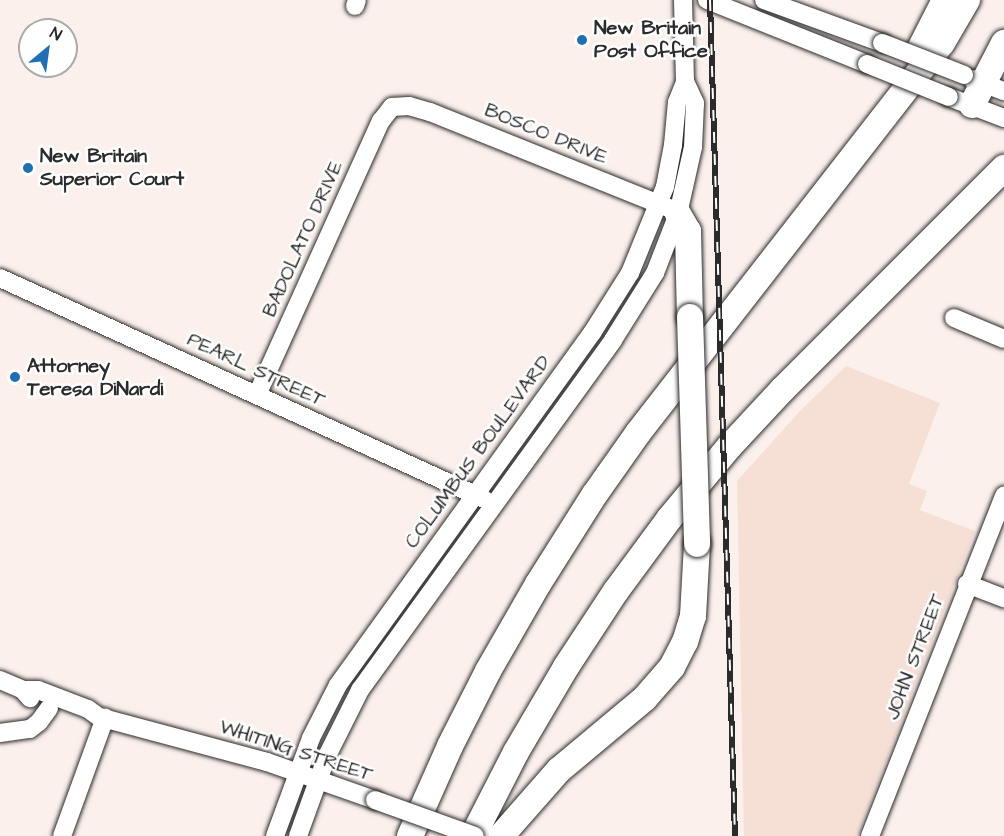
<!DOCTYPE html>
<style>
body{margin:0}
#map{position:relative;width:1004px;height:836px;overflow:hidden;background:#fbf0ec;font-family:"Architects Daughter",sans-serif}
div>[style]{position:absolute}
.built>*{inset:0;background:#f6dfd5}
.roads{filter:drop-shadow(0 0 2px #2b2b2b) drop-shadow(0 0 2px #2b2b2b)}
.minor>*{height:18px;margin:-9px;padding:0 9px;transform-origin:9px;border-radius:9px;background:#fff}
.highway>*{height:26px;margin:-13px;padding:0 13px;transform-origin:13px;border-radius:13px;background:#fff}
.rail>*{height:6px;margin-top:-3px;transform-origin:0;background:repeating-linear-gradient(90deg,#fff 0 11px,#2b2b2b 0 22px);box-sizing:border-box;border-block:2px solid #2b2b2b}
.bridges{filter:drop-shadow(0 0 2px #2b2b2b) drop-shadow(0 0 2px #2b2b2b)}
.minor-bridge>*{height:18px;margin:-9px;padding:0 9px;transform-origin:9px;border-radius:9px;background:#fff}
.highway-bridge>*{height:26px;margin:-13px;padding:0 13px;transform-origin:13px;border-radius:13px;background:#fff}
.dots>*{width:16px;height:16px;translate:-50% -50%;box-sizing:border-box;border:3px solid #fff;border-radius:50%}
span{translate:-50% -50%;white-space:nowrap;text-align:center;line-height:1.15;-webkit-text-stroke:5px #fff;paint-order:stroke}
.poi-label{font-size:20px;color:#2b2b2b;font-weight:700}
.left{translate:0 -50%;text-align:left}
.street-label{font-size:20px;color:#2b2b2b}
.north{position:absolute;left:18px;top:18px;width:60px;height:60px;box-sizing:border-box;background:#fff;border:2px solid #aaa;border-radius:50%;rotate:29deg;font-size:16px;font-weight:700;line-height:24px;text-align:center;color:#2b2b2b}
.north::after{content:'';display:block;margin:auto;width:21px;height:27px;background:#1f6fb2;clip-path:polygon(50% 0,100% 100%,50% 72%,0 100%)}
</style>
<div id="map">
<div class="built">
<i style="clip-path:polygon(846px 366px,940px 403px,909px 484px,927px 491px,920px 510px,975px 531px,857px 836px,744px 836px,737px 481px,800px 411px)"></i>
</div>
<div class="roads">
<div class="minor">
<i style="left:707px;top:0;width:172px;rotate:21.8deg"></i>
<i style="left:764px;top:0;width:126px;rotate:20deg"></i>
<i style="left:355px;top:6px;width:6px;rotate:-72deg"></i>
<i style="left:972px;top:79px;width:34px;rotate:21deg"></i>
<i style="left:949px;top:97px;width:59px;rotate:20.9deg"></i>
<i style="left:0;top:278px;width:532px;rotate:24.54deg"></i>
<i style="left:954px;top:318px;width:54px;rotate:22.8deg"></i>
<i style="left:257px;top:395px;width:301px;rotate:-65.7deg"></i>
<i style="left:381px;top:121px;width:18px;rotate:-52deg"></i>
<i style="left:392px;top:107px;width:17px;rotate:-3deg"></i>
<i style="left:409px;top:106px;width:22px;rotate:16deg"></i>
<i style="left:430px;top:112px;width:258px;rotate:21.9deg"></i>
<i style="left:967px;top:584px;width:40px;rotate:21deg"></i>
<i style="left:0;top:680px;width:25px;rotate:23deg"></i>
<i style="left:23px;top:690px;width:11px;rotate:49deg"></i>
<i style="left:23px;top:690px;width:15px"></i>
<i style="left:38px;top:690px;width:53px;rotate:20.8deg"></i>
<i style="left:88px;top:709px;width:14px;rotate:36deg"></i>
<i style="left:99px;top:717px;width:174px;rotate:15deg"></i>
<i style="left:267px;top:762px;width:114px;rotate:19.4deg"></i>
<i style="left:0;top:733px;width:30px;rotate:-8deg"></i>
<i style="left:30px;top:729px;width:11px;rotate:-38deg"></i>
<i style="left:39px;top:722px;width:17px;rotate:-54deg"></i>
<i style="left:62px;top:836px;width:126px;rotate:-70deg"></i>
<i style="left:275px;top:836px;width:104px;rotate:-69.8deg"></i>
<i style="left:311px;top:738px;width:59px;rotate:-63deg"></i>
<i style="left:338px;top:685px;width:434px;rotate:-54.2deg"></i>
<i style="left:592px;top:333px;width:71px;rotate:-57.7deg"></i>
<i style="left:630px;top:273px;width:93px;rotate:-67.9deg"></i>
<i style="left:665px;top:187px;width:43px;rotate:-79.2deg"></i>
<i style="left:673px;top:145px;width:43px;rotate:-84.7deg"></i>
<i style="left:677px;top:102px;width:22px;rotate:-68deg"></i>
<i style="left:298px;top:836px;width:85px;rotate:-70.1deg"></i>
<i style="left:327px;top:756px;width:74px;rotate:-63.4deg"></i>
<i style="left:360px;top:690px;width:432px;rotate:-54.1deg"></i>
<i style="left:613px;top:340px;width:79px;rotate:-57.9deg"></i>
<i style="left:655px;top:273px;width:63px;rotate:-68.7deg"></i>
<i style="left:678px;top:214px;width:69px;rotate:-77.4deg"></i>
<i style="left:693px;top:147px;width:44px;rotate:-87.4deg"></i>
<i style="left:695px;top:103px;width:23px;rotate:-115deg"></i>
<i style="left:685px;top:82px;width:82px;rotate:-91.4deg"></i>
<i style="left:870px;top:836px;width:366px;rotate:-68.5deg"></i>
</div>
<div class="highway">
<i style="left:919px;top:51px;width:57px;rotate:-63deg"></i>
<i style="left:972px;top:105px;width:70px;rotate:-62.7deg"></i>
<i style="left:678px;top:214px;width:20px;rotate:60deg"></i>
<i style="left:688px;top:231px;width:86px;rotate:88.7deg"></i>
<i style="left:410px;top:836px;width:98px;rotate:-66deg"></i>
<i style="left:450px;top:746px;width:84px;rotate:-63.1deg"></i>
<i style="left:488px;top:671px;width:100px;rotate:-60.1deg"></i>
<i style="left:538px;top:584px;width:107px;rotate:-57.7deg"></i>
<i style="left:595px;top:494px;width:75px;rotate:-54.8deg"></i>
<i style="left:638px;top:433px;width:494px;rotate:-52.1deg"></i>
<i style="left:942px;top:43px;width:50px;rotate:-59.8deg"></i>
<i style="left:473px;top:836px;width:94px;rotate:-62.9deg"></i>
<i style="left:516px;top:752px;width:99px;rotate:-59.5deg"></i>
<i style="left:566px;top:667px;width:91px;rotate:-56.7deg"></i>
<i style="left:616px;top:591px;width:89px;rotate:-53.6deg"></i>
<i style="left:669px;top:519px;width:94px;rotate:-50.2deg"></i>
<i style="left:729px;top:447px;width:79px;rotate:-47deg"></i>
<i style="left:783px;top:389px;width:313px;rotate:-45deg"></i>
<i style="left:501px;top:836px;width:88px;rotate:-48.7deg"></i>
<i style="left:559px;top:770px;width:112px;rotate:-39.9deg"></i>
<i style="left:645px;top:698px;width:41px;rotate:-48.9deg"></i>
<i style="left:672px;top:667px;width:28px;rotate:-63deg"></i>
<i style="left:685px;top:642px;width:27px;rotate:-73deg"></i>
<i style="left:693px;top:616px;width:72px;rotate:-86.8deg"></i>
</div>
</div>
<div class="rail">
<i style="left:710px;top:0;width:836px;rotate:88.29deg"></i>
</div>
<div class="bridges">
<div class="minor-bridge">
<i style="left:882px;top:43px;width:88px;rotate:21.3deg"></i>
<i style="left:867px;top:64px;width:88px;rotate:21.9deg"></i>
<i style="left:375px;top:800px;width:106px;rotate:19.8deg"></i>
</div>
<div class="highway-bridge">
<i style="left:690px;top:317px;width:227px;rotate:88.2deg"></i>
</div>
</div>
<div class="dots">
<i style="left:582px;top:40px;background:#1f6fb2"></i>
<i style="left:28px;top:168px;background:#1f6fb2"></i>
<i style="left:15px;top:377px;background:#1f6fb2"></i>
</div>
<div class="poi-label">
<span class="left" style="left:594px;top:40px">New Britain<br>Post Office</span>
<span class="left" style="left:40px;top:168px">New Britain<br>Superior Court</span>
<span class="left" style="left:27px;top:378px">Attorney<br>Teresa DiNardi</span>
</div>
<div class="street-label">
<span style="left:546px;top:134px;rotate:22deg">BOSCO DRIVE</span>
<span style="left:303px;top:239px;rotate:-66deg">BADOLATO DRIVE</span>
<span style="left:256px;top:370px;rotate:25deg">PEARL STREET</span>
<span style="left:478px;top:452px;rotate:-54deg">COLUMBUS BOULEVARD</span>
<span style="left:915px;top:657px;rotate:-69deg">JOHN STREET</span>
<span style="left:296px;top:751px;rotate:18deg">WHITING STREET</span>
</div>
<div class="north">N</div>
</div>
